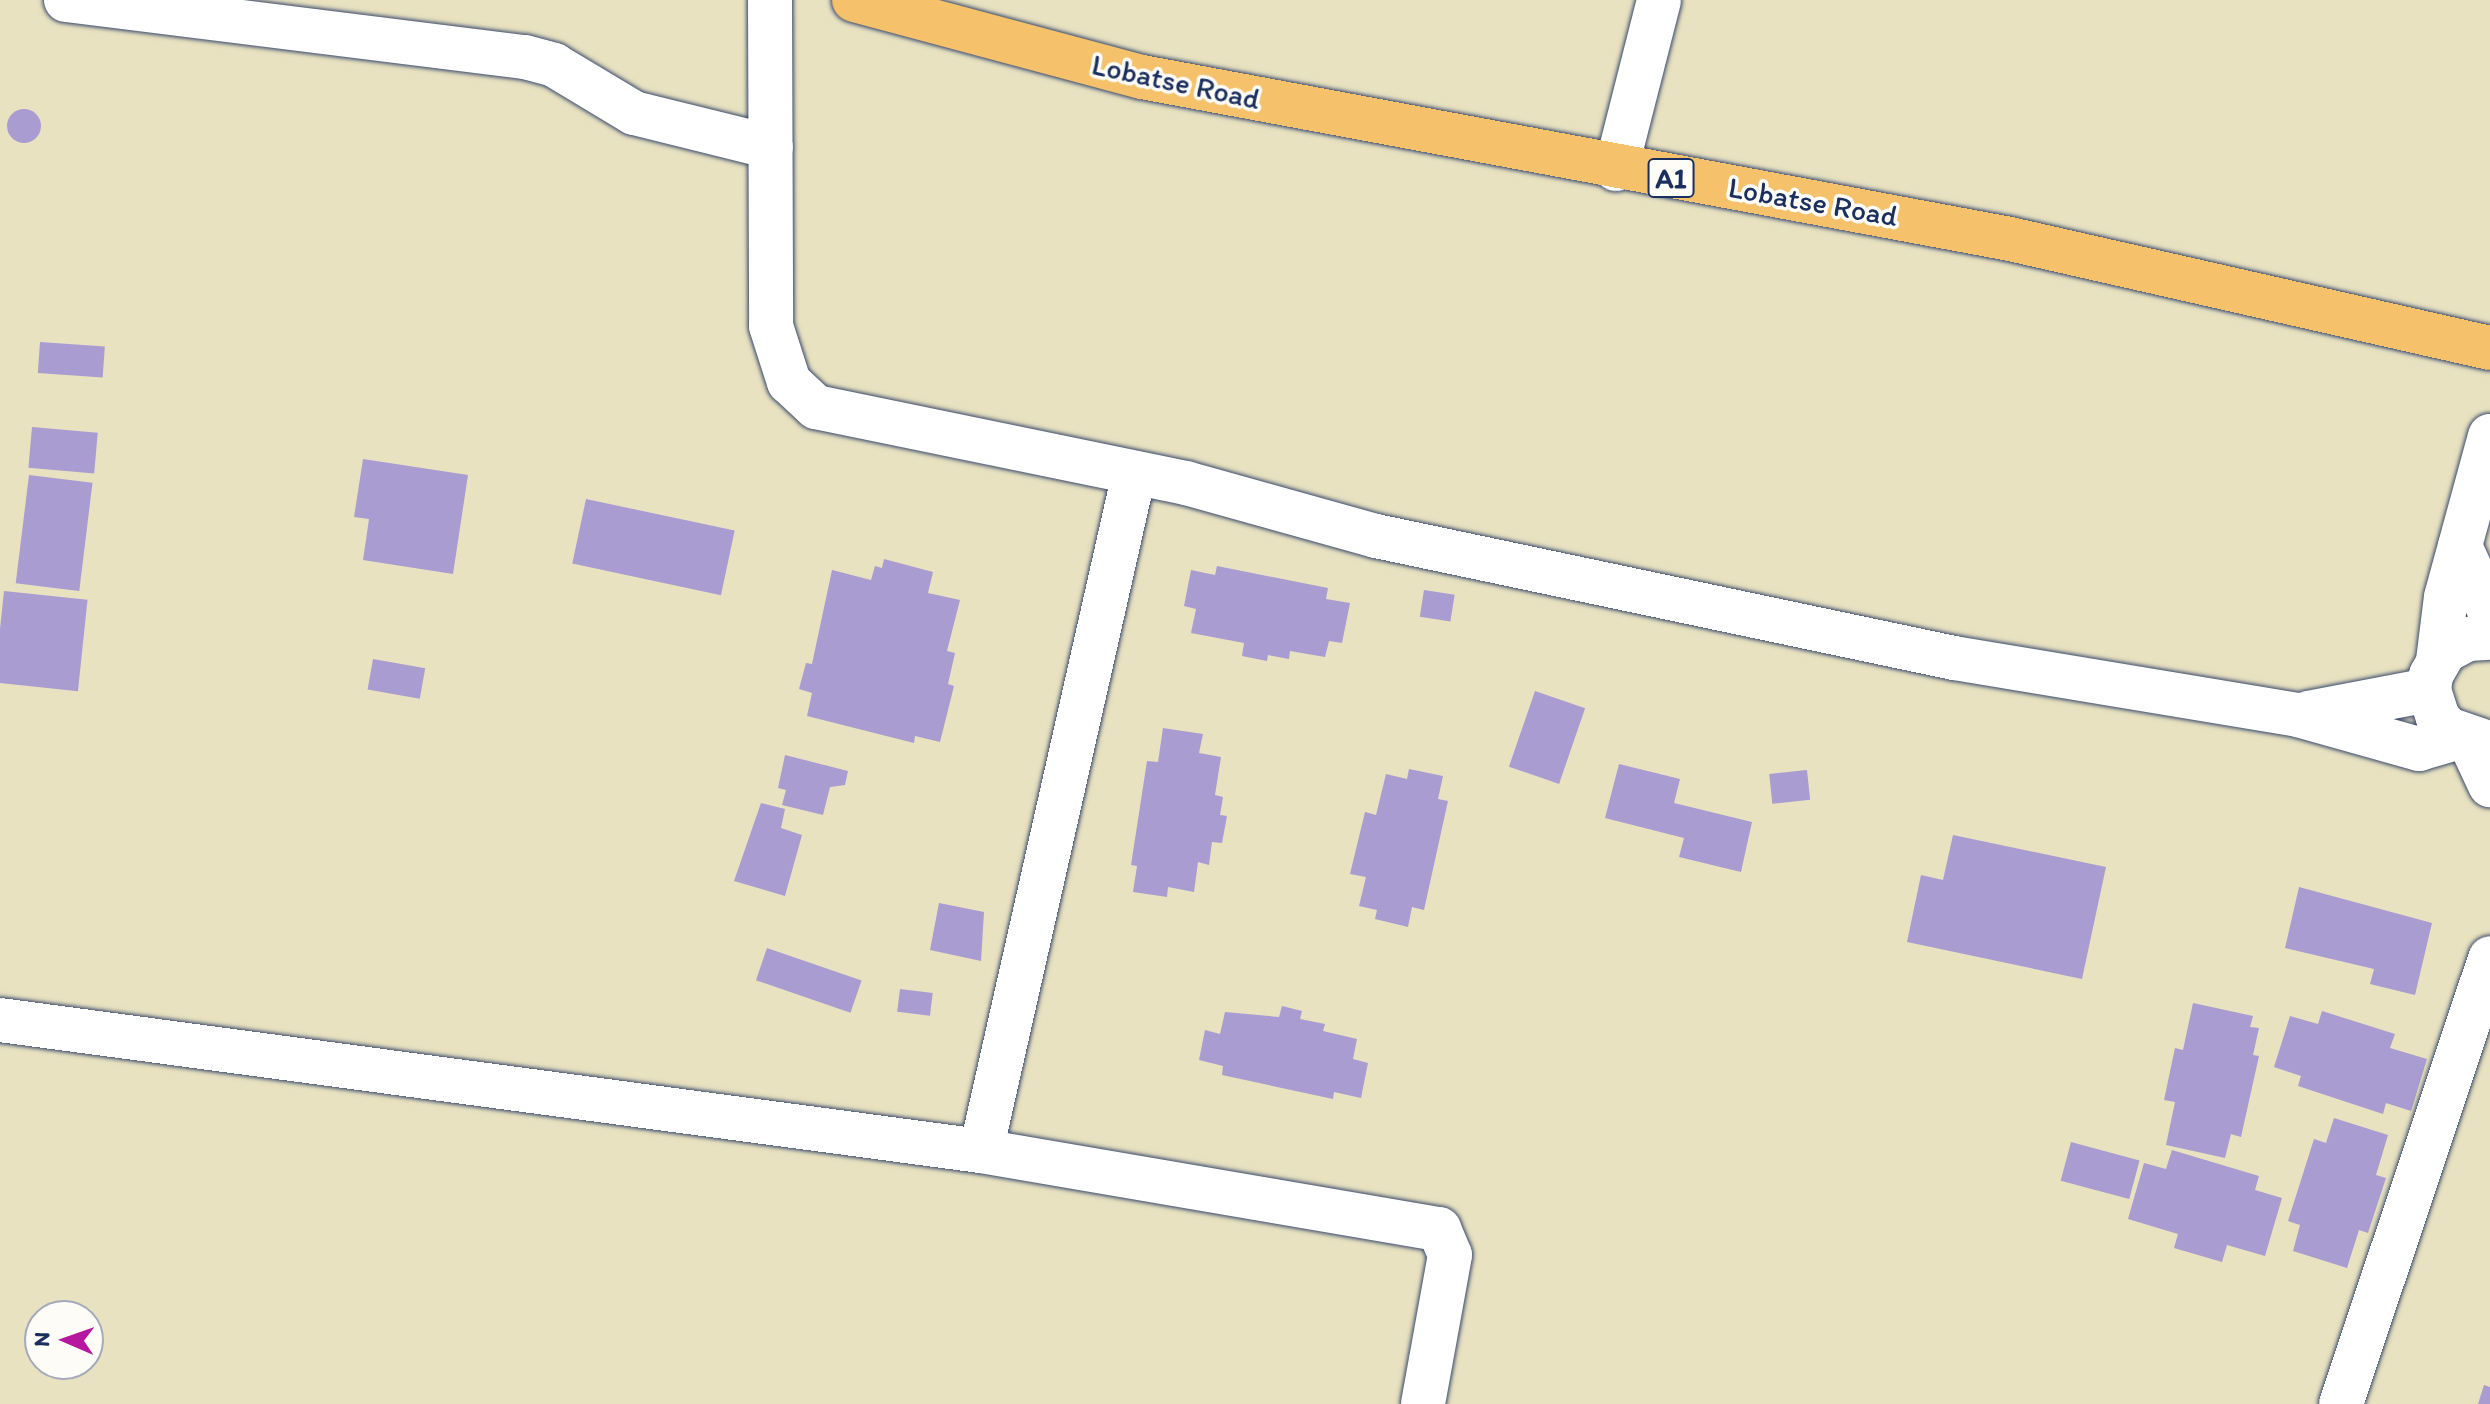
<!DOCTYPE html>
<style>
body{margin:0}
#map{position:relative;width:2490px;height:1404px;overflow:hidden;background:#e8e2c0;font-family:Itim,sans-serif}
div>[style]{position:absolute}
.building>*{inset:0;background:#a99cd1;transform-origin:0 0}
.round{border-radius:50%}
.roads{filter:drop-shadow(0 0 2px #3a4a6d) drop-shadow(0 0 2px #3a4a6d)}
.street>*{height:44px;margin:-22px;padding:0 22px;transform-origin:22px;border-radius:22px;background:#fff}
.highway>*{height:44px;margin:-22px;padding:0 22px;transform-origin:22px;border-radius:22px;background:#f5c16b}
span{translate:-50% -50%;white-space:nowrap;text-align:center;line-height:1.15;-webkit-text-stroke:7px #fdfcf7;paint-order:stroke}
.shield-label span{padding:2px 6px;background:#fdfcf7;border:2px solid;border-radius:6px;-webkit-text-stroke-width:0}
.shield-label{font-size:28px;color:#1b2f5e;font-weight:700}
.street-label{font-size:30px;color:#1b2f5e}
.north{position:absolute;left:24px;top:1300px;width:80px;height:80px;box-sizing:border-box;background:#fdfcf7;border:2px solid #a3aaba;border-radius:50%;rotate:272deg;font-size:22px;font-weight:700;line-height:32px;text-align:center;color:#1b2f5e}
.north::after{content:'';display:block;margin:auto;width:28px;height:36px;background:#b5179e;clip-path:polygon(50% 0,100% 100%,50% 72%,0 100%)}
</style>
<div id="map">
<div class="building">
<i class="round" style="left:7px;top:109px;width:34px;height:34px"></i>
<i style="left:40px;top:342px;width:65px;height:31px;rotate:4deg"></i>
<i style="left:32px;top:427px;width:66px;height:41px;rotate:5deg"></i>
<i style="clip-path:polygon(363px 459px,468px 475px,453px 574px,363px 560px,369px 519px,354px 517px)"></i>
<i style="left:29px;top:475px;width:64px;height:109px;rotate:7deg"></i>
<i style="left:586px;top:499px;width:152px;height:66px;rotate:12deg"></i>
<i style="clip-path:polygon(884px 559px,933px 572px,928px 593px,960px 600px,947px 651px,955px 653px,948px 684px,954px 686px,940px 742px,915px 736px,914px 743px,807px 716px,812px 693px,799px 689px,806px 663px,812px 664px,832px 570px,871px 580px,875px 566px,882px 568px)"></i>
<i style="clip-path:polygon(1217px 566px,1328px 588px,1326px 599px,1350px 603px,1342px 643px,1329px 641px,1325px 657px,1290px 651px,1289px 659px,1268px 655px,1267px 661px,1242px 656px,1244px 643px,1191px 633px,1196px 609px,1184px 606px,1191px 570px,1215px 575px)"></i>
<i style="left:1424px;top:590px;width:31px;height:27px;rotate:9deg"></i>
<i style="left:4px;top:591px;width:84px;height:92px;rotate:6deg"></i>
<i style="left:373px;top:659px;width:53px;height:31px;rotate:10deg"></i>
<i style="left:1535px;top:691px;width:53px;height:80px;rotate:19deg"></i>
<i style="clip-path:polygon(1163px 728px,1203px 734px,1199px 753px,1221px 757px,1215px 795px,1223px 797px,1220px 815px,1227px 816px,1222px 843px,1212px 842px,1209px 865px,1198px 862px,1194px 892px,1168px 887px,1167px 897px,1133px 892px,1137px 866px,1131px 865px,1147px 761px,1158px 762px)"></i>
<i style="clip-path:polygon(785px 755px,848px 771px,845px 785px,830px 787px,823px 815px,782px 805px,786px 790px,778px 788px)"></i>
<i style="clip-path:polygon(1619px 764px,1680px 779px,1674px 803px,1752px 822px,1741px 872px,1679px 857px,1684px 838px,1605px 818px)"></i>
<i style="clip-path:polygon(1409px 769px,1443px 776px,1438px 799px,1448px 801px,1424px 910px,1412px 907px,1408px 927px,1375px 919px,1377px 910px,1359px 906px,1366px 877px,1350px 874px,1365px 812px,1376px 815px,1386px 774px,1407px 779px)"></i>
<i style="left:1807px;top:770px;width:30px;height:38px;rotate:84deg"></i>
<i style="clip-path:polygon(761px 803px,785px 809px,781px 828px,802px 835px,785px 896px,734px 881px)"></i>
<i style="clip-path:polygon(1953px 835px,2106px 867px,2082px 979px,1907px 942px,1921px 875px,1943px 880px)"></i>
<i style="clip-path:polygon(2299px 887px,2432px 923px,2415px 995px,2370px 984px,2374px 969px,2285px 948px)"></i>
<i style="clip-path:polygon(939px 903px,984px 912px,981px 961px,930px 950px)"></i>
<i style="left:767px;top:948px;width:100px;height:34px;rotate:19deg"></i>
<i style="left:900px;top:989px;width:33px;height:23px;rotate:7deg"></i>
<i style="clip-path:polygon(2193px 1003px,2253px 1016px,2250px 1027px,2259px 1028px,2253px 1055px,2259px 1056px,2241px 1137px,2231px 1134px,2225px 1158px,2166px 1145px,2175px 1102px,2164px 1100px,2175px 1048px,2183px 1050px)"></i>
<i style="clip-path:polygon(1282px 1006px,1302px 1011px,1300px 1019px,1325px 1024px,1323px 1031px,1357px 1039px,1353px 1059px,1368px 1063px,1361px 1098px,1334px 1092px,1333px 1099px,1222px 1075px,1223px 1066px,1199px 1060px,1205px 1030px,1220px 1034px,1225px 1012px,1279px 1017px)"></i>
<i style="clip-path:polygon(2322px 1011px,2395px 1034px,2390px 1048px,2427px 1059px,2411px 1111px,2386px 1103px,2383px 1114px,2298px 1086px,2301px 1076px,2274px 1067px,2290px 1016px,2318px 1024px)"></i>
<i style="clip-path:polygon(2334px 1118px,2388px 1135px,2376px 1175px,2386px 1178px,2368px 1233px,2359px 1230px,2347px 1268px,2293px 1251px,2300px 1225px,2288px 1221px,2314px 1139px,2326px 1143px)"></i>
<i style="left:2071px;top:1142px;width:71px;height:40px;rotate:15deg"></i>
<i style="clip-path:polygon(2172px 1150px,2259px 1176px,2255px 1190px,2282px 1198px,2265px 1256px,2227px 1245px,2222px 1262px,2174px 1248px,2178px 1234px,2128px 1219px,2144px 1163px,2166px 1169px)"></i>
<i style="clip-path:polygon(2484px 1385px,2490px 1387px,2490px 1404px,2478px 1404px)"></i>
</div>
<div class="roads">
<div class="street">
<i style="left:66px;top:0;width:463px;rotate:7.1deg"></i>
<i style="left:525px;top:57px;width:30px;rotate:15deg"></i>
<i style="left:554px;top:65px;width:93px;rotate:31deg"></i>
<i style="left:634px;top:113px;width:141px;rotate:13.9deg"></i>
<i style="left:770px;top:0;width:326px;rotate:89.8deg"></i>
<i style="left:771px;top:326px;width:59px;rotate:72.2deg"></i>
<i style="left:789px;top:382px;width:37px;rotate:43deg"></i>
<i style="left:816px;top:407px;width:378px;rotate:11.6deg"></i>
<i style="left:1186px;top:483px;width:197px;rotate:15.6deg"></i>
<i style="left:1376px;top:536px;width:591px;rotate:11.92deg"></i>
<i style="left:1954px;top:658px;width:349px;rotate:9.4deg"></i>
<i style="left:2298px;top:715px;width:126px;rotate:15.7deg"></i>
<i style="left:2419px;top:749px;width:43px;rotate:-16.3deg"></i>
<i style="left:1616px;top:169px;width:174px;rotate:-75.7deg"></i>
<i style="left:2460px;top:546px;width:72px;rotate:65.6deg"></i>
<i style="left:2438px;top:661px;width:64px;rotate:-82.9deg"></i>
<i style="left:2446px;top:597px;width:167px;rotate:-74.7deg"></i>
<i style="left:2308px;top:713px;width:123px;rotate:-10.8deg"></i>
<i style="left:2469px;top:740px;width:50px;rotate:65deg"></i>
<i style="left:2483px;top:741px;width:37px;rotate:-161deg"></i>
<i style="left:2448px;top:729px;width:15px;rotate:-132deg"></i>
<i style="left:2438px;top:718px;width:29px;rotate:-108deg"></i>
<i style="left:2429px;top:690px;width:15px;rotate:-82deg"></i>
<i style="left:2431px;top:675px;width:28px;rotate:-60deg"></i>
<i style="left:2445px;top:651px;width:26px;rotate:-28deg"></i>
<i style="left:2468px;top:639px;width:22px;rotate:-3deg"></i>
<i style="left:0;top:1020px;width:990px;rotate:7.61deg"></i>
<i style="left:981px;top:1151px;width:465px;rotate:9.7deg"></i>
<i style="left:1439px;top:1229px;width:28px;rotate:67deg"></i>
<i style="left:1450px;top:1255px;width:151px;rotate:100.3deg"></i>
<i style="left:981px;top:1151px;width:694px;rotate:-77.27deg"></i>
<i style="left:2341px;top:1404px;width:470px;rotate:-71.5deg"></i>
</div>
<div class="highway">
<i style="left:854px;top:0;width:298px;rotate:15deg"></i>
<i style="left:1142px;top:77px;width:883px;rotate:10.57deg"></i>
<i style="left:2010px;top:239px;width:492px;rotate:12.8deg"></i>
</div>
</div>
<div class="shield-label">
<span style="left:1671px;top:178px">A1</span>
</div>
<div class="street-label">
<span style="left:1176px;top:82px;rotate:12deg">Lobatse Road</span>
<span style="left:1813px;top:202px;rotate:10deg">Lobatse Road</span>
</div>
<div class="north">N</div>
</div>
